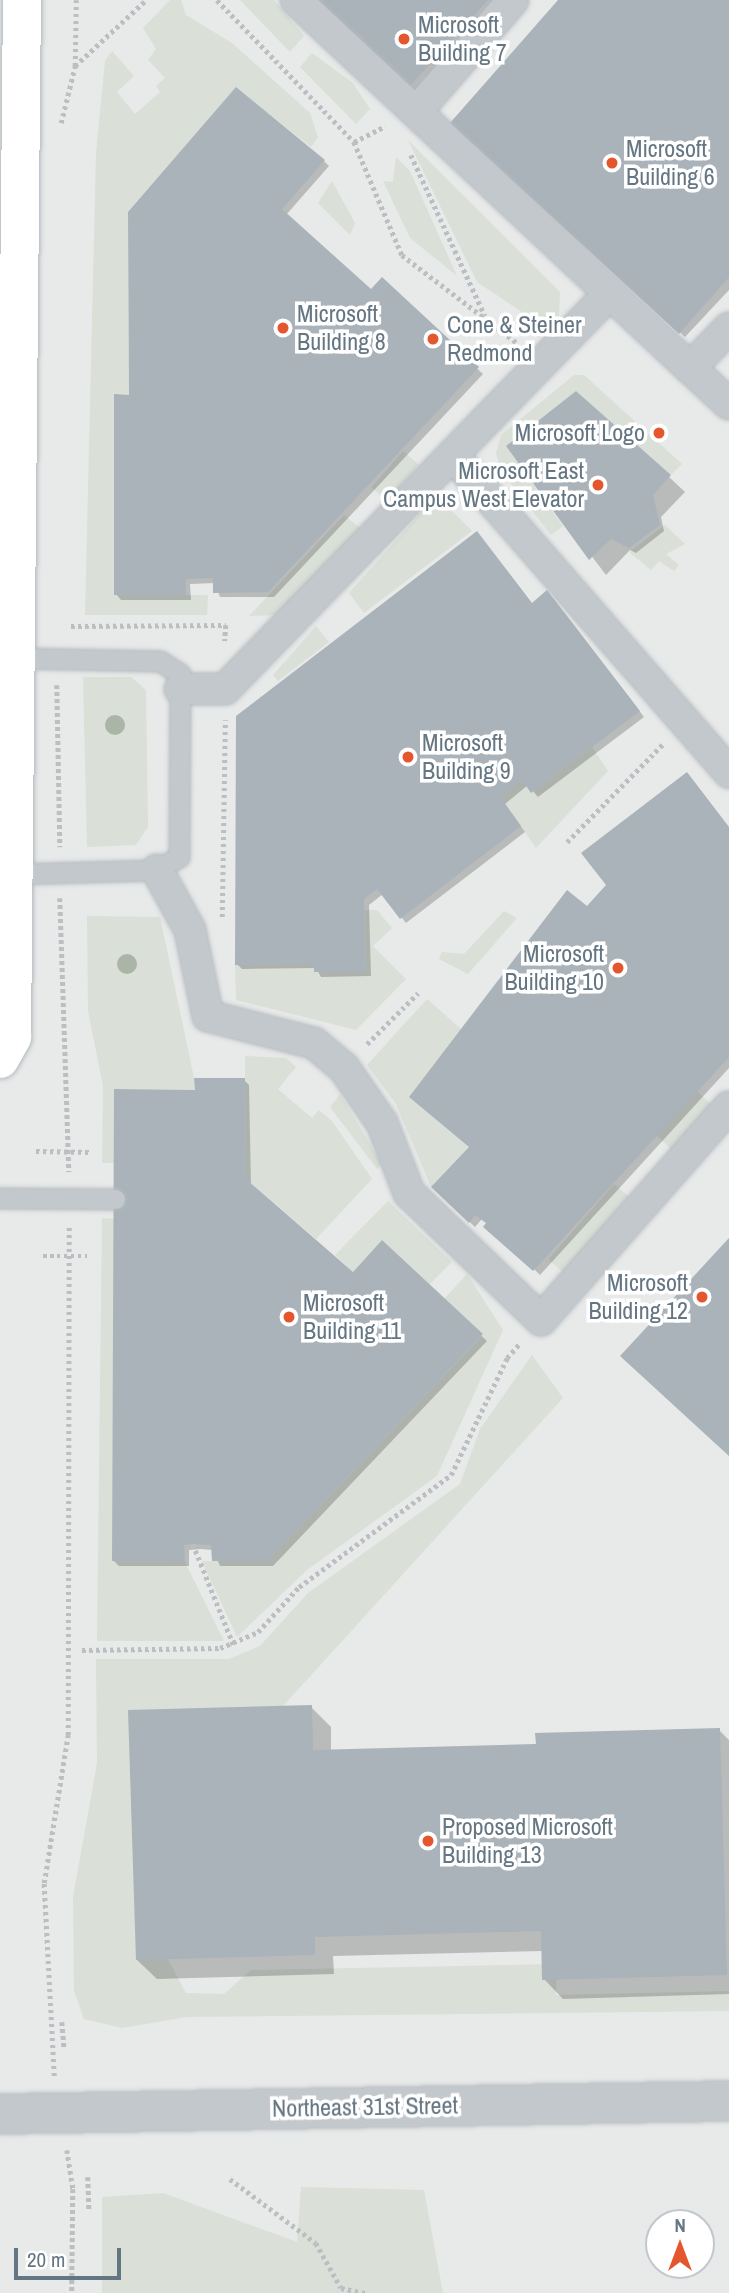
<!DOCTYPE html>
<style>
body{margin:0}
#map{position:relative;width:729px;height:2293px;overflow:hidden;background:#fafaf8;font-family:"Archivo Narrow",sans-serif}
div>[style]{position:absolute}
.built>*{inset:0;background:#e8e9e9}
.green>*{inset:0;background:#dadfd7;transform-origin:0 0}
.shadow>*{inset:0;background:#0003}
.building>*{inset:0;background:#aab3b9}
.path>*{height:4.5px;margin-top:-2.25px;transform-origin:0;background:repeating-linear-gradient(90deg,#bbbfc2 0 3.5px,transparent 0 7px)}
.roads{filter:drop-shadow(0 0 2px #b3babf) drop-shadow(0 0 2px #b3babf)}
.service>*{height:19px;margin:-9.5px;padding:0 9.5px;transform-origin:9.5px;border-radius:9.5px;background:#c3c8cc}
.pedestrian>*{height:30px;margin:-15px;padding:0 15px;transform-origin:15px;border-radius:15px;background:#c3c8cc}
.minor>*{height:38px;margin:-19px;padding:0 19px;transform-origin:19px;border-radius:19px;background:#c3c8cc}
.secondary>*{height:38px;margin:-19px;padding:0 19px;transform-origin:19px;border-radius:19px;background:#fff}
.trees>*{width:20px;height:20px;margin:-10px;border-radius:50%;background:#aab4a7}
.dots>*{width:19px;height:19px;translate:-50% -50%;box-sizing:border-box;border:4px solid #fff;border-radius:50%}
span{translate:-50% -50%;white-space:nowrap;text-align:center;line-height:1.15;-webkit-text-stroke:7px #fff;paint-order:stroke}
.poi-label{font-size:24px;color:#657683}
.left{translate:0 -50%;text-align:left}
.right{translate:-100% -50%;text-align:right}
.street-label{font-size:24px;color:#657683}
.north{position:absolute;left:645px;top:2209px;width:70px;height:70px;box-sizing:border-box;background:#fff;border:2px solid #c1c8cd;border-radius:50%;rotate:0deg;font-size:19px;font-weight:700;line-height:28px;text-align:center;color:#657683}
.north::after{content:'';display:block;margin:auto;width:24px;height:32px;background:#e4572e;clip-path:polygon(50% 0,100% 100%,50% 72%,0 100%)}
.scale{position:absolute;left:14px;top:2248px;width:107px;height:32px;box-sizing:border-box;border:4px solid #657683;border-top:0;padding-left:9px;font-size:21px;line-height:24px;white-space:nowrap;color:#657683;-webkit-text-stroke:5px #fff;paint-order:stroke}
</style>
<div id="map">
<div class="built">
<i style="clip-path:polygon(evenodd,0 0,729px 0,729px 2293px,0 2293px,0 0,659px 2223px,701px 2223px,701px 2265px,659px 2265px,659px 2223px)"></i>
</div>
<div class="green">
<i style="clip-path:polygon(170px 0,181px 0,186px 15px,232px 43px,310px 113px,318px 137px,311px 147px,236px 88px,128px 212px,129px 395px,115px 595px,208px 595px,207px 615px,85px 615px,96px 153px,105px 61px,112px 51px,134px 76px,117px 92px,135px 114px,160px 92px,156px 86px,165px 78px,148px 60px,156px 49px,143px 28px)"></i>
<i style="clip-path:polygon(240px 0,274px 0,304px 36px,290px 52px)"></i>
<i style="clip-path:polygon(312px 53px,353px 83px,370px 109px,356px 124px,300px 67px)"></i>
<i style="clip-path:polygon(408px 140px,560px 292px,558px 336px,477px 282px)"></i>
<i style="clip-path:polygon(396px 157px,410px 171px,457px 276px,410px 238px,383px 181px,393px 182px)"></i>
<i style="clip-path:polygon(332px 181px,355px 223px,350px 235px,318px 203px)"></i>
<i style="clip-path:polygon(574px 375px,584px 375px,682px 464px,671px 475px,576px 391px,506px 446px,563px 526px,551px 535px,501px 471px,496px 453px,501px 435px)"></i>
<i style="left:403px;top:451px;width:21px;height:48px;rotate:41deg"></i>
<i style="clip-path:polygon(443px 502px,472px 531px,364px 613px,349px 593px,424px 509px)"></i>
<i style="clip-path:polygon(344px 515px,360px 528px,283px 615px,249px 616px)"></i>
<i style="clip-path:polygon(665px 525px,685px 544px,666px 554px,679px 565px,674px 571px,659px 561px,651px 570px,629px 552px)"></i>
<i style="clip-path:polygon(316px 626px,329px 642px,278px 681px,273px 675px)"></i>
<i style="clip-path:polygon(83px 677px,131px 677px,146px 690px,148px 827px,136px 845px,87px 847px)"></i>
<i style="clip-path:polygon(592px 747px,608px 771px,536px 848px,501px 798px,522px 780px,532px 792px)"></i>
<i style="clip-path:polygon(365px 910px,377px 910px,392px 928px,373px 946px,406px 979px,356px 1030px,236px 1000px,235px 965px,314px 964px,314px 972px,366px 972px)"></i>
<i style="clip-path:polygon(504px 911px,517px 918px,468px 974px,439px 959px,442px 952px,464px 954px)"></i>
<i style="clip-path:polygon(87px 916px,160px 917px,194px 1078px,195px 1090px,114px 1089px,114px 1163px,102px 1163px,103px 1086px,88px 1011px)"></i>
<i style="clip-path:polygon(427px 999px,461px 1029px,409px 1097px,469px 1147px,431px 1187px,396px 1104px,367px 1065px)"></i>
<i style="clip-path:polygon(245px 1056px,286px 1058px,296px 1067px,278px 1089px,312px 1118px,319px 1110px,332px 1121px,372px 1179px,316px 1239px,246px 1179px)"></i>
<i style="left:697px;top:1091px;width:21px;height:60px;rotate:43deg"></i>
<i style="clip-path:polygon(340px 1094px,382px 1164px,377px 1169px,330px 1107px)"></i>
<i style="left:614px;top:1184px;width:20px;height:100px;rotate:41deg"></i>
<i style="clip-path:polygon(388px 1201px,452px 1262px,429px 1285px,382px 1240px,353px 1272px,335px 1255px)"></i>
<i style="clip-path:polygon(102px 1218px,114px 1219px,112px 1561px,185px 1562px,224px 1641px,97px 1641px)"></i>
<i style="clip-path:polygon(467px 1274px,503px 1330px,437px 1476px,307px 1570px,237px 1637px,202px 1561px,267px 1561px,483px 1335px,444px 1299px)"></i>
<i style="clip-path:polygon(532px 1355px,563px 1398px,274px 1716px,162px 1948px,186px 1993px,224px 1994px,251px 1970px,557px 1964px,556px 1995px,729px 1991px,729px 2011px,187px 2017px,122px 2028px,84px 2019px,74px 1991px,73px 1897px,97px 1763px,96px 1659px,229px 1659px,260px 1646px,308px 1593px,460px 1484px,480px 1429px)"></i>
<i style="clip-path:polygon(301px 2187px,424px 2190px,443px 2293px,102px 2293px,102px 2197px,163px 2193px,297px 2242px)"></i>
</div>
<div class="shadow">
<i style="clip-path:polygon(310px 0,498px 0,415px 91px)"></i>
<i style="clip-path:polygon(562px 0,729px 0,729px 290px,685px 337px,452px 123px)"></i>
<i style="clip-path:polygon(324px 161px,329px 166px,286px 215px,371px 292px,382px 279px,483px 374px,274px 597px,220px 597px,215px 583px,190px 584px,191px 600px,121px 600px,116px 594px,131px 397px,129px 212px)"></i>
<i style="clip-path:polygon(508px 446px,669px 477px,685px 492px,661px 517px,664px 531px,636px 553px,630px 550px,606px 575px)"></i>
<i style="clip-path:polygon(553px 598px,644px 717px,538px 797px,528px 785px,505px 804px,525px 832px,406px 923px,383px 894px,369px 905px,371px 976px,321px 977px,316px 968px,242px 969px,237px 964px,533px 604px)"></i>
<i style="clip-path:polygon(729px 828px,729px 1068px,540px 1275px,488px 1224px,482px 1219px,475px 1227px,433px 1187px,471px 1147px,588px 909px,609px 886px)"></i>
<i style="clip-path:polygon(244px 1080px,249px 1085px,251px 1186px,353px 1274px,382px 1242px,487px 1341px,273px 1566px,220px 1566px,213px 1550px,200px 1549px,189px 1550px,189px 1566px,119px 1566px,113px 1560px,197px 1091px)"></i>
<i style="clip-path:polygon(311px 1707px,331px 1727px,331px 1752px,538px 1746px,719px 1730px,729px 1740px,729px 1994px,563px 1999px,544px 1979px,543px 1951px,333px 1956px,334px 1974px,157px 1979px,137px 1960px)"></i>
</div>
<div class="building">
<i style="clip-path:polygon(309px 0,488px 0,409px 87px)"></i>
<i style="clip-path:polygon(558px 0,729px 0,729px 277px,679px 334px,450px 123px)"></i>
<i style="clip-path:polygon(236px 87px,325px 160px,282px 209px,371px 289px,382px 277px,479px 367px,268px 592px,213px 593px,213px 578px,186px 579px,186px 595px,114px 595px,114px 394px,129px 395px,128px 212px)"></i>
<i style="clip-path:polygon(576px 391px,671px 475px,653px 495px,660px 525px,629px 548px,611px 539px,589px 560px,506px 446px)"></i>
<i style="clip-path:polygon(477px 531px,532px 603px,547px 590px,640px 711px,531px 793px,522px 780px,501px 798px,521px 826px,400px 919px,377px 889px,364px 899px,366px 972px,314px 972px,314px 964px,235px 965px,236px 716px)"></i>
<i style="clip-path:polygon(687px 772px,729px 827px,729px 1057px,533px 1271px,483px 1227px,486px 1223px,475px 1215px,469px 1223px,431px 1187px,469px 1147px,409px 1097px,567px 890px,587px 906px,606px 885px,581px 853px)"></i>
<i style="clip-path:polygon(194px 1078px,245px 1078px,246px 1179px,353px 1272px,382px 1240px,483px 1334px,267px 1561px,212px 1561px,211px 1545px,193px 1544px,184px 1545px,185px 1562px,112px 1561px,114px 1089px,195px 1090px)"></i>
<i style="clip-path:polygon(729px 1238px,729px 1456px,620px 1356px)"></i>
<i style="clip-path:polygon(312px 1705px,313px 1750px,536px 1744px,535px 1733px,720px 1728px,727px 1975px,542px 1980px,541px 1931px,315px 1937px,315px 1955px,136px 1960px,128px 1710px)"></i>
</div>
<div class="path">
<i style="left:217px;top:0;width:197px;rotate:46deg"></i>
<i style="left:354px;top:142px;width:123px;rotate:67deg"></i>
<i style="left:402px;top:255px;width:145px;rotate:37.4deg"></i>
<i style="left:75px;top:66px;width:97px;rotate:-42.9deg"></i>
<i style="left:61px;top:123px;width:59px;rotate:-76.2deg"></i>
<i style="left:75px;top:66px;width:66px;rotate:-89.1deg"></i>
<i style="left:354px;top:142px;width:35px;rotate:-27deg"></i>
<i style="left:411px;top:155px;width:177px;rotate:65.3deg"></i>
<i style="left:71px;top:626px;width:155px;rotate:-0.4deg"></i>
<i style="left:226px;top:625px;width:16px;rotate:94deg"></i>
<i style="left:57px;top:685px;width:162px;rotate:88.9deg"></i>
<i style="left:567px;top:842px;width:137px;rotate:-45.6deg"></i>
<i style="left:60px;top:898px;width:274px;rotate:88.1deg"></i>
<i style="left:222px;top:917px;width:197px;rotate:-89.1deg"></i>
<i style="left:367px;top:1044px;width:72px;rotate:-45deg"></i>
<i style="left:36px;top:1151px;width:53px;rotate:1.1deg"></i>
<i style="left:43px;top:1256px;width:44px"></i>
<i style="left:193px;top:1544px;width:110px;rotate:68.1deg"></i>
<i style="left:82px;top:1650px;width:138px;rotate:-0.8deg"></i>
<i style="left:220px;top:1648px;width:41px;rotate:-22.8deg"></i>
<i style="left:258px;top:1632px;width:61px;rotate:-47.7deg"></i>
<i style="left:299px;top:1587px;width:189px;rotate:-36.4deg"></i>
<i style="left:451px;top:1475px;width:130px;rotate:-64.4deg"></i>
<i style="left:507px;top:1358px;width:20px;rotate:-49deg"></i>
<i style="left:62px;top:2022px;width:25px;rotate:85deg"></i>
<i style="left:54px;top:2076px;width:193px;rotate:-93deg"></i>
<i style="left:44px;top:1883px;width:150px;rotate:-80.8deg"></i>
<i style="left:68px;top:1735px;width:509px;rotate:-89.89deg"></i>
<i style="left:67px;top:2150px;width:39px;rotate:81deg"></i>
<i style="left:73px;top:2189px;width:104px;rotate:90.6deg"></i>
<i style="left:88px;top:2177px;width:34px;rotate:88deg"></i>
<i style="left:230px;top:2179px;width:107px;rotate:36.7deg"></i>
<i style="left:316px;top:2243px;width:51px;rotate:60.9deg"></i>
<i style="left:341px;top:2288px;width:25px;rotate:12deg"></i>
</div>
<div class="roads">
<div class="service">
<i style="left:13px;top:874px;width:144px;rotate:-1.6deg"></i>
<i style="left:157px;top:870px;width:26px;rotate:-31deg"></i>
<i style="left:179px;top:857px;width:168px;rotate:-89.7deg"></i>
<i style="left:180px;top:689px;width:15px;rotate:-90deg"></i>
<i style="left:180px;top:674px;width:24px;rotate:-147deg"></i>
<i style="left:160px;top:661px;width:146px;rotate:-178.8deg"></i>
<i style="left:0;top:1198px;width:115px;rotate:0.5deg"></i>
</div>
<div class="pedestrian">
<i style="left:296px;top:0;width:539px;rotate:43.05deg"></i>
<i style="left:690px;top:368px;width:56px;rotate:-45.7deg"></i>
<i style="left:416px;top:112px;width:148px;rotate:-49.1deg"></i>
<i style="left:690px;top:368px;width:53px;rotate:42.7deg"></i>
<i style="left:453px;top:456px;width:420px;rotate:48.9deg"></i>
<i style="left:180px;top:689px;width:45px"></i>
<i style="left:225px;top:689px;width:552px;rotate:-45.81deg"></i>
<i style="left:157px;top:870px;width:68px;rotate:61.2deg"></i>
<i style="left:190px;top:930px;width:88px;rotate:78.2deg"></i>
<i style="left:208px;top:1016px;width:109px;rotate:14.3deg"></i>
<i style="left:314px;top:1043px;width:39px;rotate:40deg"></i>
<i style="left:344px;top:1068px;width:67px;rotate:55.4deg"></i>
<i style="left:382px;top:1123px;width:75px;rotate:68.9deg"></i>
<i style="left:409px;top:1193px;width:183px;rotate:43.9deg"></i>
<i style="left:541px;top:1320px;width:284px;rotate:-48.6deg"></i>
</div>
<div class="minor">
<i style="left:0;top:2114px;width:729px;rotate:-1.02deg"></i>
</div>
<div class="secondary">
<i style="left:0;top:1059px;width:25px;rotate:-61deg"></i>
<i style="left:12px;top:1037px;width:1037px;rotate:-89.45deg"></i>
</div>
</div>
<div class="trees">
<i style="left:115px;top:725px"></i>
<i style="left:127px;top:964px"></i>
</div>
<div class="dots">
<i style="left:404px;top:39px;background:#e4572e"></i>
<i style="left:612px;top:163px;background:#e4572e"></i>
<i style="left:283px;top:328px;background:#e4572e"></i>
<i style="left:433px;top:339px;background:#e4572e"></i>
<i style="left:659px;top:433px;background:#e4572e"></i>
<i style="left:598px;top:485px;background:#e4572e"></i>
<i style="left:408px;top:757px;background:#e4572e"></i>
<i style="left:618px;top:968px;background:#e4572e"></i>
<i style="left:702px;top:1297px;background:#e4572e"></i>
<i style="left:289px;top:1317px;background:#e4572e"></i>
<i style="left:428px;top:1841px;background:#e4572e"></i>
</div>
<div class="poi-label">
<span class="left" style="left:418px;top:39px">Microsoft<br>Building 7</span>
<span class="left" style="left:626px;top:163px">Microsoft<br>Building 6</span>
<span class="left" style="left:297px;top:328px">Microsoft<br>Building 8</span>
<span class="left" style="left:447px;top:339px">Cone &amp; Steiner<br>Redmond</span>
<span class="right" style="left:645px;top:433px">Microsoft Logo</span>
<span class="right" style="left:584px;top:485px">Microsoft East<br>Campus West Elevator</span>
<span class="left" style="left:422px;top:757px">Microsoft<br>Building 9</span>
<span class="right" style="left:604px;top:968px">Microsoft<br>Building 10</span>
<span class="right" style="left:688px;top:1297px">Microsoft<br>Building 12</span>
<span class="left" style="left:303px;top:1317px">Microsoft<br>Building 11</span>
<span class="left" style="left:442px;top:1841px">Proposed Microsoft<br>Building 13</span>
</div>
<div class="street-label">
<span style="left:365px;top:2107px;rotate:-1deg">Northeast 31st Street</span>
</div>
<div class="north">N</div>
<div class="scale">20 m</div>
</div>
